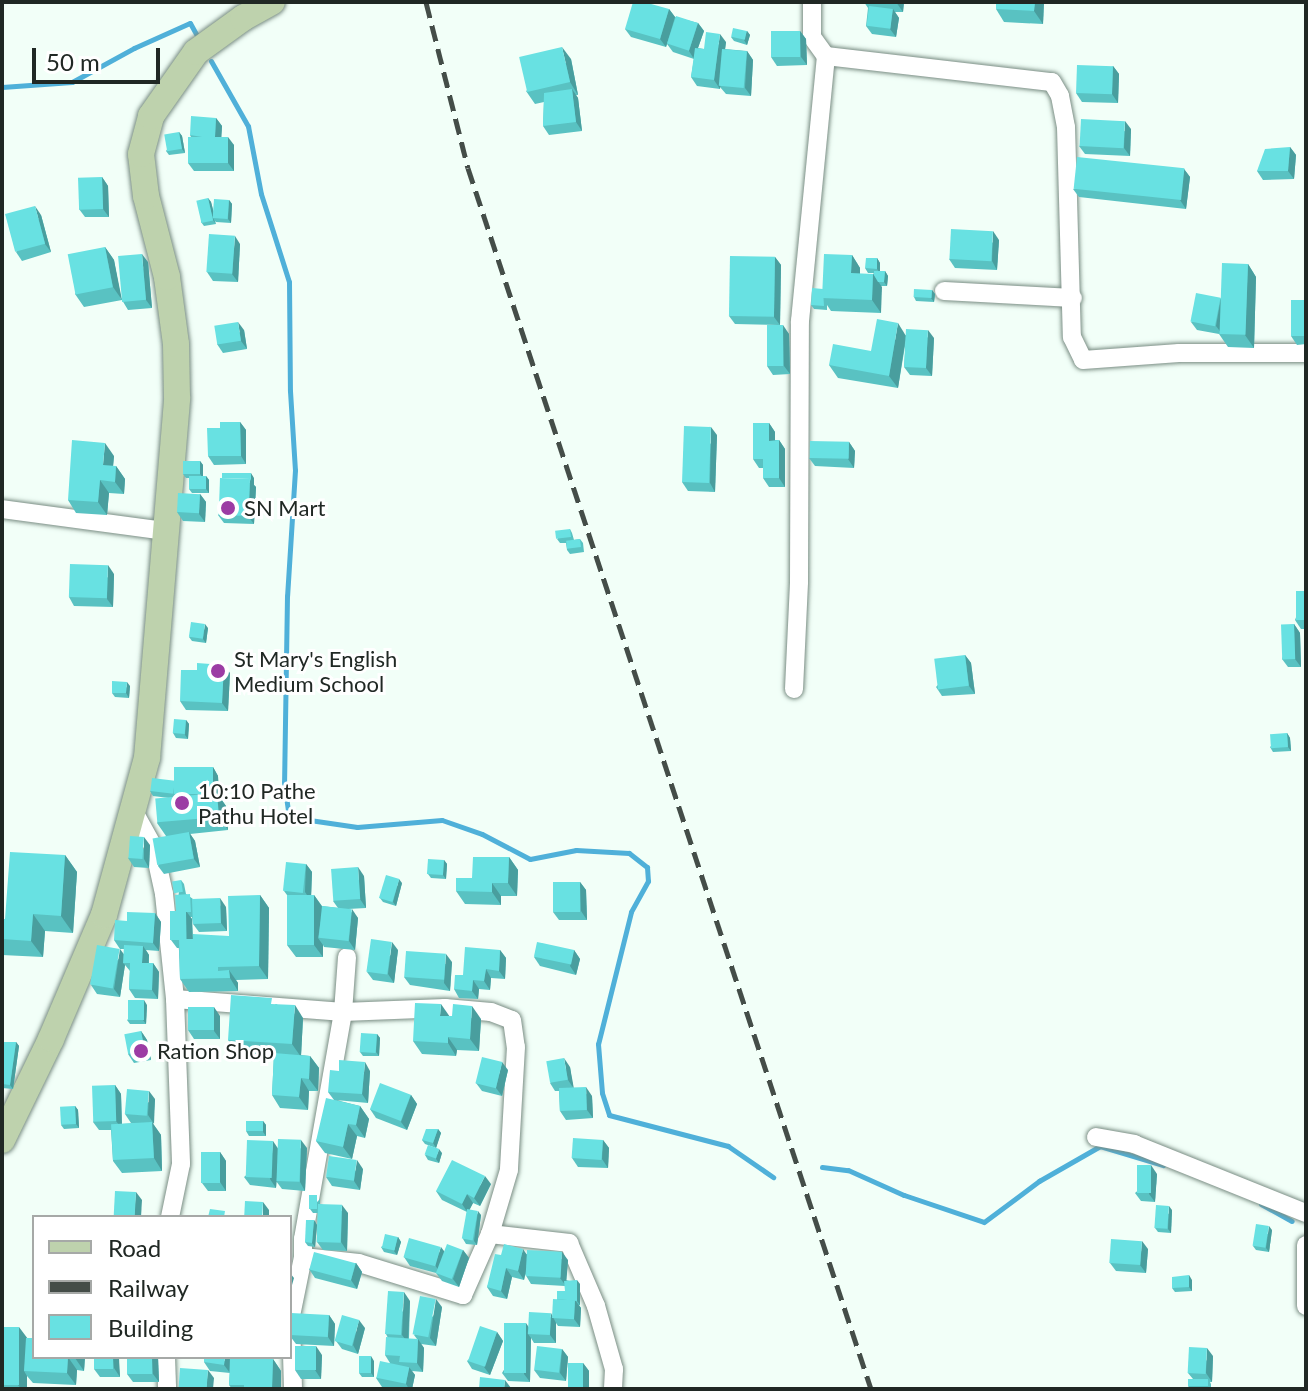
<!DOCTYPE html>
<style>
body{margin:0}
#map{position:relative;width:1308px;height:1391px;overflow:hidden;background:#f2fff8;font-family:Lato,sans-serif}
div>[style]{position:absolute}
.stream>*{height:5px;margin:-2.5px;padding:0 2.5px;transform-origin:2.5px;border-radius:2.5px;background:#4fb0d9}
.roads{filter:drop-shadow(0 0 2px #7a8e84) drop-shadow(0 0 2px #7a8e84)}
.street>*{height:18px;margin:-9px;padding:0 9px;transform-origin:9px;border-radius:9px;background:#fff}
.primary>*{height:26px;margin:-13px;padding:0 13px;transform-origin:13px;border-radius:13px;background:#bed2ad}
.rail>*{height:5px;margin-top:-2.5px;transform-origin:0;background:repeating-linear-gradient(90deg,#444d48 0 16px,transparent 0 24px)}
.wall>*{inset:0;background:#59c2c2}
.shaded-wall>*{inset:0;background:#499e9e}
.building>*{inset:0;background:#68e1e2;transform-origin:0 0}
.dots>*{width:22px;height:22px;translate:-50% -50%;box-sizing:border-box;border:4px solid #fff;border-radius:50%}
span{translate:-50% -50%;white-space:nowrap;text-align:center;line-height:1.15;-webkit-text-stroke:6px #fff;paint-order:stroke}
.poi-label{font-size:22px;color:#202824}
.left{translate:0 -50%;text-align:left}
.frame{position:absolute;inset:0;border:4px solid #202824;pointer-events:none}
.legend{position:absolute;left:32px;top:1215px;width:260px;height:144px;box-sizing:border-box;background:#fff;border:2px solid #a6a9a7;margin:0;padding:10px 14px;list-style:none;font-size:24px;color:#202824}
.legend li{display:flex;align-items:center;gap:16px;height:40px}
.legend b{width:40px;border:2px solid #a6a9a7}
.scale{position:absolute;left:32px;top:48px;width:128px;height:36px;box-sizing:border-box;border:4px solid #202824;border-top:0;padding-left:10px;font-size:24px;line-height:28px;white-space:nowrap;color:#202824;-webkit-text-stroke:6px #fff;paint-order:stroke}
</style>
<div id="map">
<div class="stream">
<i style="left:211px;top:61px;width:75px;rotate:60.4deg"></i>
<i style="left:248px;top:126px;width:69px;rotate:79.2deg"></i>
<i style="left:261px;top:194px;width:92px;rotate:72.3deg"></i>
<i style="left:289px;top:282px;width:109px;rotate:89.5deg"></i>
<i style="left:290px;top:391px;width:79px;rotate:86.4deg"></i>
<i style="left:295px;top:470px;width:126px;rotate:93.6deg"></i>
<i style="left:287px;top:596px;width:186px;rotate:90.9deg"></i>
<i style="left:284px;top:782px;width:35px;rotate:82deg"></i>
<i style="left:289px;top:817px;width:69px;rotate:8.4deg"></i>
<i style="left:357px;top:827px;width:85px;rotate:-4.7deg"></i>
<i style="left:442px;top:820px;width:42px;rotate:19.3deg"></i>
<i style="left:482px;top:834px;width:54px;rotate:27.5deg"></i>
<i style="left:530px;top:859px;width:47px;rotate:-11.1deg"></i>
<i style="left:576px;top:850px;width:53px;rotate:3.2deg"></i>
<i style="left:629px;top:853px;width:23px;rotate:38deg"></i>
<i style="left:647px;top:867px;width:14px;rotate:86deg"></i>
<i style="left:648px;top:881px;width:35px;rotate:119deg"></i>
<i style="left:631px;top:912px;width:136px;rotate:104deg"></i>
<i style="left:598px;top:1044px;width:49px;rotate:85.3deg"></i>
<i style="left:602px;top:1093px;width:23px;rotate:72deg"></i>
<i style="left:609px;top:1115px;width:123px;rotate:14.6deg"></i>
<i style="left:728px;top:1146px;width:55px;rotate:34.6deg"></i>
<i style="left:2px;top:87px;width:70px;rotate:-4.1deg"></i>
<i style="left:72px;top:82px;width:71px;rotate:-28.7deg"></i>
<i style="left:134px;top:48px;width:61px;rotate:-24.1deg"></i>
<i style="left:190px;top:23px;width:13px;rotate:61deg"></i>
<i style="left:822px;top:1167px;width:26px;rotate:7deg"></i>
<i style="left:848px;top:1170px;width:61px;rotate:24.1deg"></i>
<i style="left:904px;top:1195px;width:84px;rotate:18.6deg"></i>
<i style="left:984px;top:1222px;width:69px;rotate:-36.7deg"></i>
<i style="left:1039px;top:1181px;width:70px;rotate:-29.8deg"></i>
<i style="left:1100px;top:1146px;width:66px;rotate:16.8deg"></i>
<i style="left:1261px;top:1204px;width:35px;rotate:29deg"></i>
</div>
<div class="roads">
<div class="street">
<i style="left:812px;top:2px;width:35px;rotate:90deg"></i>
<i style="left:812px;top:37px;width:24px;rotate:54deg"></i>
<i style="left:826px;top:56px;width:227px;rotate:6.6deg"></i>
<i style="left:1052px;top:82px;width:16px;rotate:60deg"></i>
<i style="left:1060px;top:96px;width:32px;rotate:79deg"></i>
<i style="left:1066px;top:127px;width:210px;rotate:88.4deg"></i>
<i style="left:1072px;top:337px;width:25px;rotate:64deg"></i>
<i style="left:1083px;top:360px;width:96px;rotate:-4.2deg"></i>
<i style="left:1179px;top:353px;width:127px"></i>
<i style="left:944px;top:291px;width:129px;rotate:3.1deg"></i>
<i style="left:2px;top:509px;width:164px;rotate:7.7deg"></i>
<i style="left:794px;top:689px;width:107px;rotate:-87.3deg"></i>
<i style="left:799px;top:582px;width:261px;rotate:-89.8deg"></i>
<i style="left:800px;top:321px;width:266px;rotate:-84.4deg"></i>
<i style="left:134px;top:812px;width:41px;rotate:60.9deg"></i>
<i style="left:154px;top:848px;width:47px;rotate:77.7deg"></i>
<i style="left:164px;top:894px;width:106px;rotate:84deg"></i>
<i style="left:175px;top:999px;width:165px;rotate:87.9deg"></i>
<i style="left:181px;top:1164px;width:54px;rotate:101.7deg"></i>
<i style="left:175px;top:999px;width:169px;rotate:4.4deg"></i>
<i style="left:343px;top:1012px;width:102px;rotate:-2.2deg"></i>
<i style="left:445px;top:1008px;width:46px;rotate:5deg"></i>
<i style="left:491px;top:1012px;width:22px;rotate:21deg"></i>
<i style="left:512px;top:1020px;width:27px;rotate:82deg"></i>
<i style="left:516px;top:1047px;width:123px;rotate:93.3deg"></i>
<i style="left:509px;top:1170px;width:67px;rotate:106.5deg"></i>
<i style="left:490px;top:1234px;width:80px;rotate:6.5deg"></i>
<i style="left:569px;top:1243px;width:69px;rotate:66.8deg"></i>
<i style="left:596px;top:1306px;width:66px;rotate:74.1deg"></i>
<i style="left:614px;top:1369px;width:20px;rotate:93deg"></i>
<i style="left:1096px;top:1137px;width:39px;rotate:10deg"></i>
<i style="left:1134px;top:1144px;width:185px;rotate:21.9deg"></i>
<i style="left:1306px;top:1245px;width:61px;rotate:90deg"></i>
<i style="left:303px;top:1257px;width:18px;rotate:-90deg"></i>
<i style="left:303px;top:1239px;width:230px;rotate:-80deg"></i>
<i style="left:343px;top:1012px;width:55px;rotate:-85.8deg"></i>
<i style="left:166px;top:1357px;width:32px;rotate:88deg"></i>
<i style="left:293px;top:1389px;width:73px;rotate:-91.6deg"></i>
<i style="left:291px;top:1316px;width:60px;rotate:-78.5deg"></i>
<i style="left:303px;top:1257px;width:56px;rotate:6.1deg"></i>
<i style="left:359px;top:1263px;width:109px;rotate:17.1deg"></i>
<i style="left:463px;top:1295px;width:67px;rotate:-66.1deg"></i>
</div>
<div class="primary">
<i style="left:2px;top:1140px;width:112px;rotate:-64.1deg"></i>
<i style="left:51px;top:1039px;width:135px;rotate:-66.9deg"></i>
<i style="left:104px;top:915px;width:163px;rotate:-74.7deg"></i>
<i style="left:147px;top:758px;width:362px;rotate:-85.2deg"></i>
<i style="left:177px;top:397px;width:53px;rotate:-91.1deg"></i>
<i style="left:176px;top:344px;width:68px;rotate:-97.7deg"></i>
<i style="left:167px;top:277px;width:84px;rotate:-104.5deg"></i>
<i style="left:146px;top:196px;width:42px;rotate:-96.8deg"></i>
<i style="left:141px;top:154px;width:39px;rotate:-75deg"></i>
<i style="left:151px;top:116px;width:78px;rotate:-54.9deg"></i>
<i style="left:196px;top:52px;width:58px;rotate:-35.9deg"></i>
<i style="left:243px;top:18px;width:33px;rotate:-29deg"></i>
</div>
</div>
<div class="rail">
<i style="left:426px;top:2px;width:171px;rotate:75.8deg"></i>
<i style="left:468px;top:168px;width:1286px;rotate:71.73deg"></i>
</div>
<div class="wall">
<i style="clip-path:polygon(864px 2px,904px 2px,903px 12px,895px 12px,899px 18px,896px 37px,872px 34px,866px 26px,868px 8px)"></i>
<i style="clip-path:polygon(996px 2px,1044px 2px,1043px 24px,1004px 22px,996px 9px)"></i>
<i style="clip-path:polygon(669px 9px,675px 17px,698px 23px,704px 31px,698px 48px,704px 49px,726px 42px,725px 49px,747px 51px,753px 60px,751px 96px,726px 94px,720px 87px,720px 89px,697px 86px,691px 77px,694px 59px,673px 52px,667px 44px,666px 47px,631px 37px,625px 29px)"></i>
<i style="clip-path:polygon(747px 31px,750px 35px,747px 45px,734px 41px,731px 37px)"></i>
<i style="clip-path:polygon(800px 31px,806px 39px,807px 65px,777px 66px,771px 57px)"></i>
<i style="clip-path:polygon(571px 59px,578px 95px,576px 95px,578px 98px,582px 131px,549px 135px,543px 126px,544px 102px,535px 104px,526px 91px)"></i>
<i style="clip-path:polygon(1113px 66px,1119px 74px,1118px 103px,1082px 102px,1076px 93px)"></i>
<i style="clip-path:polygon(216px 118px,222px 126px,221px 137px,234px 145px,234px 171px,194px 171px,188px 163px,191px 137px,190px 135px)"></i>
<i style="clip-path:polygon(1131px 129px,1130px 156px,1085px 154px,1079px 146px)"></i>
<i style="clip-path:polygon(179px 132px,182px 136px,185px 153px,169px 155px,166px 151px)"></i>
<i style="clip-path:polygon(1290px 147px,1296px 155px,1294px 179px,1263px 180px,1257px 171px)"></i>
<i style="clip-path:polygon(1184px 169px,1190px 177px,1186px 209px,1079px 197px,1073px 189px)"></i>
<i style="clip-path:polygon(102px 177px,108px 186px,109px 217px,85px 217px,79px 209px)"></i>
<i style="clip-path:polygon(208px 198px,211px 202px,214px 213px,229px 200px,232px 204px,231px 223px,216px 222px,215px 221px,216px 224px,204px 226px,201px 222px)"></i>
<i style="clip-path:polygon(41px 215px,51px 252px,22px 261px,16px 252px)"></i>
<i style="clip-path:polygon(999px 240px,997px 270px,955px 268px,949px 259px)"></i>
<i style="clip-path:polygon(240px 244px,238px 282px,213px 281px,207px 272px)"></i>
<i style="clip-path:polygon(105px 247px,114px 260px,121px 299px,148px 262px,152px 308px,128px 310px,122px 300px,84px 307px,75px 294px)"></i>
<i style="clip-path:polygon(852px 255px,860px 268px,860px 274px,873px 274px,874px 273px,868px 273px,865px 268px,877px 258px,880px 263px,880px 271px,885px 271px,888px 276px,887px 286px,881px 286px,881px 313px,831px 311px,827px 305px,827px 310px,814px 309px,811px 305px,823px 289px)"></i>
<i style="clip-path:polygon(775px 257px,781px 265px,780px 325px,789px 334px,790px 374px,773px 375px,767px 366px,778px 325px,735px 324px,729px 316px)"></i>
<i style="clip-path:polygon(1248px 264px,1256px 277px,1254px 348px,1228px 347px,1219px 334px,1197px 330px,1191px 322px,1221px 298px)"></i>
<i style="clip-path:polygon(932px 290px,935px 294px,934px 302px,916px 301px,914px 297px)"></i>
<i style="clip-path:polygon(1306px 300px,1306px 344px,1297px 345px,1291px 336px)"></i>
<i style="clip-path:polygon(244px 330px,247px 349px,223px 353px,217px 344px)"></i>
<i style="clip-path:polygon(906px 335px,934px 338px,932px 376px,910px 375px,904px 367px,906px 340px,898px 388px,838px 378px,829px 365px,871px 351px)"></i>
<i style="clip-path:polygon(240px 422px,246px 430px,246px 464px,214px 465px,208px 456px,220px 428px)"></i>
<i style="clip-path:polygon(769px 423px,775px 432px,775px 440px,779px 440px,785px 449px,785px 487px,769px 487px,763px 478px,763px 468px,759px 468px,753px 459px)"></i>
<i style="clip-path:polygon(717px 435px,715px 492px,688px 491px,682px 482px)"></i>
<i style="clip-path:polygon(849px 442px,855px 451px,854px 468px,815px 466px,809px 458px)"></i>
<i style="clip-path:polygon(114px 456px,113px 466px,116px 466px,125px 479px,124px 494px,109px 493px,107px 515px,76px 513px,68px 500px)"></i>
<i style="clip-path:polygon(200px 461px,203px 465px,203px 476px,206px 476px,209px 480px,209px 493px,192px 493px,189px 489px,189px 478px,186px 478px,183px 474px)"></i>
<i style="clip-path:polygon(254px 478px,254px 485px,256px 487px,254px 524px,224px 523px,218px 515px)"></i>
<i style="clip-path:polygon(200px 494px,206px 502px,205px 522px,183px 521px,177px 512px)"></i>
<i style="clip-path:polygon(570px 529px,572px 533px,574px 540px,580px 539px,583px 543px,584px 552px,570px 554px,567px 550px,566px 543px,560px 543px,557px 539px)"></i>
<i style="clip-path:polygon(114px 574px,113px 607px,74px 606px,69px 597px)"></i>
<i style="clip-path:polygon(1306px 591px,1306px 629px,1301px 629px,1295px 620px)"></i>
<i style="clip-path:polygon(1294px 624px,1300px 633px,1301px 667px,1288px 667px,1282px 659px)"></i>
<i style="clip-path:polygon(208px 628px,206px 643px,192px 641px,189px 637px)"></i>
<i style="clip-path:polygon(965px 655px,971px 663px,975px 694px,942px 696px,936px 687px)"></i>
<i style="clip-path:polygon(230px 673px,228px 711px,186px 710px,180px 701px)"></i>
<i style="clip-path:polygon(130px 686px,129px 698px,115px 697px,112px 693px)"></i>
<i style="clip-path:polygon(186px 720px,189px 724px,188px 739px,176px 738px,173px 733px)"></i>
<i style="clip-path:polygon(1287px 733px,1290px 738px,1291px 751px,1273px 752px,1270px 747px)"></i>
<i style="clip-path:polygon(213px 767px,218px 776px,219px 796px,226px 806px,228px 830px,190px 834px,195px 841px,200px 867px,164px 874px,158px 866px,166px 836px,157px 823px,169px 798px,153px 796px,150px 791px,174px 781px)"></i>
<i style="clip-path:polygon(150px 845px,149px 868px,134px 867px,128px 858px)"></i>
<i style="clip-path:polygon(65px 855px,77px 872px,73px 933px,45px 931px,43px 957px,2px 955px,2px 919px,5px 919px)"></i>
<i style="clip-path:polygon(509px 857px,518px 870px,517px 896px,501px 896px,501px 905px,465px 904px,456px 891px,472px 878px)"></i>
<i style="clip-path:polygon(444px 860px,447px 864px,446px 879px,431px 878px,428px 874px)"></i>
<i style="clip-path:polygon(306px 864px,312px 872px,311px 895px,314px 895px,322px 906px,338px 908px,333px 901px,364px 876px,366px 908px,348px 909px,358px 918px,355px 950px,324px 947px,323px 945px,323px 957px,296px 957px,287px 945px,287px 895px,284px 891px)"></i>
<i style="clip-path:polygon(181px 880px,184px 884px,186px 894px,193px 899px,226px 907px,227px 931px,199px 932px,193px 924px,192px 917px,190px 917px,192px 919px,193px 939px,229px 936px,260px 895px,269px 908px,268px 979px,236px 980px,238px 983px,238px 991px,189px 992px,180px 979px,179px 948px,177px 948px,171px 940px)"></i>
<i style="clip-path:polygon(580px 882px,586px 890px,587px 920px,559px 920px,553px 912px)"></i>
<i style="clip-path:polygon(402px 883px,396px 906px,383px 902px,380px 898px)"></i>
<i style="clip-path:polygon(155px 913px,161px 922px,159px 951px,146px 950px,149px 955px,149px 963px,153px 963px,159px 972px,158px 999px,135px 998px,129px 989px,130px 971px,125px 965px,120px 997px,97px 994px,91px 985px,124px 954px,124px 949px,120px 949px,114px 940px,127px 921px)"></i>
<i style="clip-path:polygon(398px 950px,394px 983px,373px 980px,367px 972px)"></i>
<i style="clip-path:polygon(500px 950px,506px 958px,505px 979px,491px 978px,490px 990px,479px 989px,478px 999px,459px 998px,454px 989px,463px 975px)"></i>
<i style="clip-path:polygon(574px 950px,580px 959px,576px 975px,540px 966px,534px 957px)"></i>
<i style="clip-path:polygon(452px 962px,450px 991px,410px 985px,404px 977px)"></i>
<i style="clip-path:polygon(276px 1004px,303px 1018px,301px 1055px,310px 1056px,319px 1068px,318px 1091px,309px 1091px,308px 1110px,280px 1108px,272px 1095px,274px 1055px,237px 1053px,228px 1040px)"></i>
<i style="clip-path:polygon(147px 1005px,146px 1024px,130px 1024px,127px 1020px)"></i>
<i style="clip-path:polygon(220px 1016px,220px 1039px,194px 1039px,188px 1030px)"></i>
<i style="clip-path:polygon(449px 1016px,481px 1019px,479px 1051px,457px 1050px,456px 1056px,422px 1054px,413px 1041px)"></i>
<i style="clip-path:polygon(141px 1031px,147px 1040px,151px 1060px,134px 1063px,128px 1054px)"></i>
<i style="clip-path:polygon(377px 1034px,380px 1038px,379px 1056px,363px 1056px,360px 1052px)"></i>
<i style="clip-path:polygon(2px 1042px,16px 1042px,19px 1046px,13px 1089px,2px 1088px)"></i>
<i style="clip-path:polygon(570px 1067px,573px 1088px,592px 1096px,593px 1118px,566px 1120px,560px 1111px,559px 1091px,555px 1091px,550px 1083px)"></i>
<i style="clip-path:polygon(508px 1070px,502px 1096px,482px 1091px,476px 1083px)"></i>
<i style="clip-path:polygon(370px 1071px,368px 1103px,336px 1100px,360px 1106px,369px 1119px,365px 1138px,357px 1136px,352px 1159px,325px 1153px,316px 1141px,334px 1100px,328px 1092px)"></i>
<i style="clip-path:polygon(115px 1085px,121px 1094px,122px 1124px,137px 1123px,131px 1123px,125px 1114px,155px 1099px,153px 1124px,161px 1135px,162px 1171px,122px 1173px,113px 1161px,111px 1130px,99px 1130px,93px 1122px)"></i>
<i style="clip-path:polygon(411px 1095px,417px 1104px,407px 1130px,376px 1118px,370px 1109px)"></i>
<i style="clip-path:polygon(75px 1106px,78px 1110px,79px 1128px,64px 1129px,61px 1125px)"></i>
<i style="clip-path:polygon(263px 1121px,266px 1125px,266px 1136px,249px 1136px,246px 1131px)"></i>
<i style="clip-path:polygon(438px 1129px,441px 1133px,436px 1148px,425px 1144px,422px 1140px)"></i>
<i style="clip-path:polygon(603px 1140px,609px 1148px,608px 1168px,578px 1167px,572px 1158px)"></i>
<i style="clip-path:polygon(307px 1148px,305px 1191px,282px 1189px,276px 1181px,277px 1173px,276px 1188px,250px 1185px,244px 1177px,278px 1149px)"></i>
<i style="clip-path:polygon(220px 1152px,226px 1161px,226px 1191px,208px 1191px,202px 1183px)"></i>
<i style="clip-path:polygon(442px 1153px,439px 1163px,428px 1160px,425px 1155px)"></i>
<i style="clip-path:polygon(363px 1169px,360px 1190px,332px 1186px,326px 1177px)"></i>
<i style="clip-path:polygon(1157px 1174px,1155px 1202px,1141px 1201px,1135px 1193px)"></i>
<i style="clip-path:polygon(491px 1184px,480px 1206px,473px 1203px,469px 1210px,481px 1215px,477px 1245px,466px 1244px,463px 1239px,467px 1212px,442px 1200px,436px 1191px)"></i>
<i style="clip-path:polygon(320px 1199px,320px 1204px,348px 1213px,347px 1251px,323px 1250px,317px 1242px,318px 1213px,313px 1213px,310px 1209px)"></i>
<i style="clip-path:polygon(1172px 1210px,1171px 1233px,1158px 1232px,1155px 1228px)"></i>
<i style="clip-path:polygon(314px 1220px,317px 1225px,315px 1247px,308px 1246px,305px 1242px)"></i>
<i style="clip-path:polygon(1272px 1230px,1269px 1252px,1256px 1250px,1253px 1246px)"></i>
<i style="clip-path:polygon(398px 1237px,401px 1242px,397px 1255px,384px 1252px,381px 1247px)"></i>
<i style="clip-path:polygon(1148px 1249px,1146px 1273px,1116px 1271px,1110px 1263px)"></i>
<i style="clip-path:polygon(463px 1250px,469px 1258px,459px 1287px,442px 1281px,436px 1273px,410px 1266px,404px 1257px)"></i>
<i style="clip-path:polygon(526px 1254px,568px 1260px,566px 1280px,580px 1284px,580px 1305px,579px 1305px,581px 1308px,580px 1327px,558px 1326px,556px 1323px,556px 1343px,534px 1343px,531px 1338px,530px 1382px,508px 1381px,502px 1373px,529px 1328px,553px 1316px,557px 1299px,565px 1291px,565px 1286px,531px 1284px,525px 1274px,524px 1280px,512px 1277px,507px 1299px,493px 1296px,487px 1287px,501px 1255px)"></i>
<i style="clip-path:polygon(356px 1263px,362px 1272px,357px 1289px,315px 1278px,309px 1269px)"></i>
<i style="clip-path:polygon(1192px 1280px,1192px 1291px,1175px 1292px,1172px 1288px)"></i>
<i style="clip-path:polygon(410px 1301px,409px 1339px,417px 1339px,414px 1335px,442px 1307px,436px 1346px,421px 1344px,424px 1348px,423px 1372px,412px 1371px,415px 1375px,412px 1389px,395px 1389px,382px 1387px,376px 1378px,390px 1363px,385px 1355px,388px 1338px,386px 1334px)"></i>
<i style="clip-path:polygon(329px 1315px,335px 1324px,334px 1346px,296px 1344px,290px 1336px)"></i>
<i style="clip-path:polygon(2px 1327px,34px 1357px,85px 1357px,84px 1371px,77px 1370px,76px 1385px,33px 1383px,27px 1376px,27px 1389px,6px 1389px,2px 1388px)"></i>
<i style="clip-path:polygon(365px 1328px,358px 1354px,342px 1349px,336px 1341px)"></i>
<i style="clip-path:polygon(497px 1332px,503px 1341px,490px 1375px,472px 1369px,467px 1361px)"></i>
<i style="clip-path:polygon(562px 1349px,568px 1357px,566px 1381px,540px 1378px,534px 1370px)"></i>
<i style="clip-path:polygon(322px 1355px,321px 1379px,301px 1379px,295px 1370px)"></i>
<i style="clip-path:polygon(1213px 1356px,1212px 1382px,1210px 1382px,1211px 1384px,1211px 1389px,1190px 1389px,1188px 1386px,1193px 1379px,1188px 1373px)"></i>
<i style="clip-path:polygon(94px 1357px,118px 1357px,120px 1377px,100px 1377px,94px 1369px)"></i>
<i style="clip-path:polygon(127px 1357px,158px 1357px,159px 1382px,133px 1382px,127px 1374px)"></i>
<i style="clip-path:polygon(273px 1359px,281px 1371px,281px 1389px,232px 1389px,229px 1385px,230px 1373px,210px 1371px,204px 1362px)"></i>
<i style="clip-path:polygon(374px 1361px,374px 1377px,362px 1377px,359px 1373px)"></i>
<i style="clip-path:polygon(583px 1363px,589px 1371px,589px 1389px,569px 1389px,568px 1387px)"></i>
</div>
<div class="shaded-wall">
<i style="clip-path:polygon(896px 2px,904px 2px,903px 12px)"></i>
<i style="clip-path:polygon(1035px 2px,1044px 2px,1043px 24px,1034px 11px)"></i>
<i style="clip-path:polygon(669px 9px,675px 17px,666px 47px,660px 39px)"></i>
<i style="clip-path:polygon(893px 9px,899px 18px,896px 37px,890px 29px)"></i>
<i style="clip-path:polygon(698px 23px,704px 31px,694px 59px,689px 51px)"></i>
<i style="clip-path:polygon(747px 31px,750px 35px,747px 45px,744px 40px)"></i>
<i style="clip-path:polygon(800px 31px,806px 39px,807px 65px,801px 57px)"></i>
<i style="clip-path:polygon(720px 34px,726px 42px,720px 89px,714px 80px)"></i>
<i style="clip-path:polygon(562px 47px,571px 59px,578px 95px,570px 82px)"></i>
<i style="clip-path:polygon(747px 51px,753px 60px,751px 96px,745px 88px)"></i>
<i style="clip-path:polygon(1113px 66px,1119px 74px,1118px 103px,1112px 94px)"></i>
<i style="clip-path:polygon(572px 89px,578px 98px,582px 131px,576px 122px)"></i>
<i style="clip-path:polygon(216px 118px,222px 126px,221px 145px,215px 137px)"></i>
<i style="clip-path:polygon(1125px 121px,1131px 129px,1130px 156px,1124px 148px)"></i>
<i style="clip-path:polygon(179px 132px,182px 136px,185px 153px,182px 149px)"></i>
<i style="clip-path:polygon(228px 137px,234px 145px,234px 171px,228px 163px)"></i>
<i style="clip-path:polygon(1290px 147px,1296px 155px,1294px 179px,1288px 171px)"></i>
<i style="clip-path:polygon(1184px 169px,1190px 177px,1186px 209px,1180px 200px)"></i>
<i style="clip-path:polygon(102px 177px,108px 186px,109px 217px,103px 209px)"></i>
<i style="clip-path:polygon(208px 198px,211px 202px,215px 218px,213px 218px,216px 224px,213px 220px)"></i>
<i style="clip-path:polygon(229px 200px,232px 204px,231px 223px,228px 219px)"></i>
<i style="clip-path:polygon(35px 206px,41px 215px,51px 252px,45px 244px)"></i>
<i style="clip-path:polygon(993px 231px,999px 240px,997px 270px,992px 261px)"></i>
<i style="clip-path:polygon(235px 236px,240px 244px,238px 282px,232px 274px)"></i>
<i style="clip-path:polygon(105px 247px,114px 260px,122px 300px,113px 287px)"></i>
<i style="clip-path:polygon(142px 254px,148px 262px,152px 308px,146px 300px)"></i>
<i style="clip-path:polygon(852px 255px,860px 268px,860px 286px,851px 273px)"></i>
<i style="clip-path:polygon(775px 257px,781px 265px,780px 325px,774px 317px)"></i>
<i style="clip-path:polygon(877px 258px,880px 263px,880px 273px,877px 269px)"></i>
<i style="clip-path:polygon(1248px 264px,1256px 277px,1254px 348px,1245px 335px)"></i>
<i style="clip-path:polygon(885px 271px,888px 276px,887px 286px,884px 282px)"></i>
<i style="clip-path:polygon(873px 274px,882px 287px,881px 313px,872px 300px)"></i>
<i style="clip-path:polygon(932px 290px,935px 294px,934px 302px,931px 298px)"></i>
<i style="clip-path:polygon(1221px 298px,1222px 334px,1216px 326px)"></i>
<i style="clip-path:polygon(238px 322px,244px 330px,247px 349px,241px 341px)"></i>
<i style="clip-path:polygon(898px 323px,906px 336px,898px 388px,889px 376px)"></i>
<i style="clip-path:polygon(783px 325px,789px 334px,790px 374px,784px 366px)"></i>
<i style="clip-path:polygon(928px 330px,934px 338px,932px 376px,926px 368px)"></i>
<i style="clip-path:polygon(240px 422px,246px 430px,246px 464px,241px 456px)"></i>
<i style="clip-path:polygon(769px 423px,775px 432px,775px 449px,769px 441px)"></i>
<i style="clip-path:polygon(711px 427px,717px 435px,715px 492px,710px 483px)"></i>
<i style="clip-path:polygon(779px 440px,785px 449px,785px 487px,779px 478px)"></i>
<i style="clip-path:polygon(849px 442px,855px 451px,854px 468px,848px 459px)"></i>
<i style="clip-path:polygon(105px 443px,114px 456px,112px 478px,103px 465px)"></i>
<i style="clip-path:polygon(200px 461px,203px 465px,203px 478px,200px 474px)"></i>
<i style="clip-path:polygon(116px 466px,125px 479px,124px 494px,115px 482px)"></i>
<i style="clip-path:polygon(251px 473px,254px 478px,254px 485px,256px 487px,254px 524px,248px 516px,250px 479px)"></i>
<i style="clip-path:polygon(206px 476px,209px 480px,209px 493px,206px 489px)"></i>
<i style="clip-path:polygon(100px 480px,109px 493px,107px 515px,98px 502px)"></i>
<i style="clip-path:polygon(200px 494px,206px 502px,205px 522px,199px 514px)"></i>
<i style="clip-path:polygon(108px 565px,114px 574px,113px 607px,107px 599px)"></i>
<i style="clip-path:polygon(205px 624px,208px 628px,206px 643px,203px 639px)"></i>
<i style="clip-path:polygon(1294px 624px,1300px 633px,1301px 667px,1295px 659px)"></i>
<i style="clip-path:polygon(965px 655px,971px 663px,975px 694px,969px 686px)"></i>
<i style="clip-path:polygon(224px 665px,230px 673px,228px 711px,222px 703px)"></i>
<i style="clip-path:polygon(127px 682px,130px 686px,129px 698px,126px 693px)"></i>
<i style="clip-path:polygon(186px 720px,189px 724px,188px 739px,185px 735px)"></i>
<i style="clip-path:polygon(1287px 733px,1290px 738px,1291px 751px,1288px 747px)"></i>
<i style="clip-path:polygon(213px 767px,218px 776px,219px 796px,226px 806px,228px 830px,219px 817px,213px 796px)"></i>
<i style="clip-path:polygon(189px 832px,195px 841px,200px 867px,194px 859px)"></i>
<i style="clip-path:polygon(144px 837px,150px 845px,149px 868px,144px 859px)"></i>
<i style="clip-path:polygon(65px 855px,77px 872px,73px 933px,61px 916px)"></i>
<i style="clip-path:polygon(509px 857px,518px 870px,517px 896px,508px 883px)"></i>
<i style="clip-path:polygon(444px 860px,447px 864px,446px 879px,443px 875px)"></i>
<i style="clip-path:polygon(306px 864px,312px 872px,311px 901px,305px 892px)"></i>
<i style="clip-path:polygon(358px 867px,364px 876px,366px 908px,360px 899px)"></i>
<i style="clip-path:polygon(399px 879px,402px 883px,396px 906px,393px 902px)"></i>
<i style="clip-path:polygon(580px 882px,586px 890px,587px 920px,581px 911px)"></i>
<i style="clip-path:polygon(492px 883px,501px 896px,501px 905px,492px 892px)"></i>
<i style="clip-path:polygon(260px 895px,269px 908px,268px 979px,259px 966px)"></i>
<i style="clip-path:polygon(314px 895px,323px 908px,318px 938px,323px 945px,323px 957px,314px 945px)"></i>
<i style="clip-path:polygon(220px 898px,226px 907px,227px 931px,221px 923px)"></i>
<i style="clip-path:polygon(352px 909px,358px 918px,355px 950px,349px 941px)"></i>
<i style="clip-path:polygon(186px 911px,192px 919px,193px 948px,187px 939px)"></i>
<i style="clip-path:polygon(155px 913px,161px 922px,159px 951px,153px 943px)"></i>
<i style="clip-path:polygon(33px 914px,45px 931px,43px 957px,31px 941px)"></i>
<i style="clip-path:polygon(392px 942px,398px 950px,394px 983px,388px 974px)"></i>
<i style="clip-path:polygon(143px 946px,149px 955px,148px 971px,142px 963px)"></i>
<i style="clip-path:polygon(120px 949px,126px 957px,123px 963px,125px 965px,120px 997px,114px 989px)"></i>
<i style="clip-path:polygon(500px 950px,506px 958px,505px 979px,499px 971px)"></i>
<i style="clip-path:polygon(574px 950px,580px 959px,576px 975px,570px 966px)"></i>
<i style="clip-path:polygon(446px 954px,452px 962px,450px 991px,444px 983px)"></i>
<i style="clip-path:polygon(153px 963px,159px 972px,158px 999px,152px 990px)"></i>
<i style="clip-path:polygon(486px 969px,491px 978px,490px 990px,484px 981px)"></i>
<i style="clip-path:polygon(229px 970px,238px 983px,238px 991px,230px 978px)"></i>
<i style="clip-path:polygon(473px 980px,479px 989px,478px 999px,472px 991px)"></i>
<i style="clip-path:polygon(144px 1000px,147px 1005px,146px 1024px,143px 1020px)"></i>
<i style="clip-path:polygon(441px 1004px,450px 1017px,440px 1016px)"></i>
<i style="clip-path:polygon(295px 1005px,303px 1018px,301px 1057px,292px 1044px)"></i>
<i style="clip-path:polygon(472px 1006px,481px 1019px,479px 1051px,470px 1039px)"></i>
<i style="clip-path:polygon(214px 1007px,220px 1016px,220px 1039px,214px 1031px)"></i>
<i style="clip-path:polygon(141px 1031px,147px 1040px,151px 1060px,145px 1051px)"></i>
<i style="clip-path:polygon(377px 1034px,380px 1038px,379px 1056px,376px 1052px)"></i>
<i style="clip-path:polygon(448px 1037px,457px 1050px,456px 1056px,448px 1043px)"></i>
<i style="clip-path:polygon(16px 1042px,19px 1046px,13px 1089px,10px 1085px)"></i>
<i style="clip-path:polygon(310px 1056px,319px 1068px,318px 1091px,309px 1079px)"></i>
<i style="clip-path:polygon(564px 1058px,570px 1067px,574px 1089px,568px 1080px)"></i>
<i style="clip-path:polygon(365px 1062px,370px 1071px,368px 1103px,362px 1094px)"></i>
<i style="clip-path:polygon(502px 1062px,508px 1070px,502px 1096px,496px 1088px)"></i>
<i style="clip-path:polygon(301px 1078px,309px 1091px,308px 1110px,299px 1097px)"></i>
<i style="clip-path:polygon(115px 1085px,121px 1094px,122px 1129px,116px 1121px)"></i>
<i style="clip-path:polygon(586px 1087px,592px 1096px,593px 1118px,587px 1110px)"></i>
<i style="clip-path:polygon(149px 1091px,155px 1099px,154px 1124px,148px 1115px)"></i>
<i style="clip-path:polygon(411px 1095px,417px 1104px,407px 1130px,401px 1122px)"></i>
<i style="clip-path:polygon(75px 1106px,78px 1110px,79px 1128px,76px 1124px)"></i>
<i style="clip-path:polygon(360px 1106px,369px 1119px,365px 1138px,356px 1125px)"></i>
<i style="clip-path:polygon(263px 1121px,266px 1125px,266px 1136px,263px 1132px)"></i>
<i style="clip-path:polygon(152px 1122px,161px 1135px,162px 1171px,154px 1158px)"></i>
<i style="clip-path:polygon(348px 1124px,357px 1136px,352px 1159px,343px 1147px)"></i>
<i style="clip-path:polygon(438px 1129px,441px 1133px,436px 1148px,433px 1143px)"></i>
<i style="clip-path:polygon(301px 1140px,307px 1148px,305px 1191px,300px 1182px)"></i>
<i style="clip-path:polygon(603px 1140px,609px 1148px,608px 1168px,602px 1159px)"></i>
<i style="clip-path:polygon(273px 1141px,279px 1150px,276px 1188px,270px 1179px)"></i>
<i style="clip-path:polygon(439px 1149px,442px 1153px,439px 1163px,436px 1159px)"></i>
<i style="clip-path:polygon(220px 1152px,226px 1161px,226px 1191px,220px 1182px)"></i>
<i style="clip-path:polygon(357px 1160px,363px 1169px,360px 1190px,354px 1181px)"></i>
<i style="clip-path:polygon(1151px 1165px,1157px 1174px,1155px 1202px,1149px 1194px)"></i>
<i style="clip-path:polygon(485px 1176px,491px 1184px,480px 1206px,474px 1198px)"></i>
<i style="clip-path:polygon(136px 1192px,142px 1200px,141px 1217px,134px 1217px)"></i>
<i style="clip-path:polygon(467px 1194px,473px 1203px,468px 1213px,462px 1204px)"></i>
<i style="clip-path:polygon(263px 1202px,269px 1210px,269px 1217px,263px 1217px)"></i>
<i style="clip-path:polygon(342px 1205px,348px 1213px,347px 1251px,341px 1242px)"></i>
<i style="clip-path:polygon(1169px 1206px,1172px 1210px,1171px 1233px,1168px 1229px)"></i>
<i style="clip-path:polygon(478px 1211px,481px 1215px,477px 1245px,474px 1241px)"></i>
<i style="clip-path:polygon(314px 1220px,317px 1225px,315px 1247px,312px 1243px)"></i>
<i style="clip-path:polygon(1269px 1226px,1272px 1230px,1269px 1252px,1266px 1248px)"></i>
<i style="clip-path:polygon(290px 1230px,292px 1232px,290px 1255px)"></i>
<i style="clip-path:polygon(398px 1237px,401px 1242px,397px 1255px,394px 1251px)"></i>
<i style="clip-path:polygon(1142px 1241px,1148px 1249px,1146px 1273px,1140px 1265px)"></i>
<i style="clip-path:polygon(441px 1247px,447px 1255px,441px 1274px,435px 1265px)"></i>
<i style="clip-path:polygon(523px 1249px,529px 1258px,524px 1280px,518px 1271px)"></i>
<i style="clip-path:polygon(463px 1250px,469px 1258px,459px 1287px,453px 1279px)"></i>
<i style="clip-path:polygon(562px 1252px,568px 1260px,566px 1286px,560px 1278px)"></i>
<i style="clip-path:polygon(356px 1263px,362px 1272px,357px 1289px,351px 1280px)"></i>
<i style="clip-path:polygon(506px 1268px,512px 1277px,507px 1299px,501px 1291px)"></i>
<i style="clip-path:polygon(290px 1273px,294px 1278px,290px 1292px)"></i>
<i style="clip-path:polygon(1189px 1275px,1192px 1280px,1192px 1291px,1189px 1287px)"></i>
<i style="clip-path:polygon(577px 1280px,580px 1284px,580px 1305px,577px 1301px)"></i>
<i style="clip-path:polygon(404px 1292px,410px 1301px,408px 1343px,402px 1335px)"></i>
<i style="clip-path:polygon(436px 1299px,442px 1307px,436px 1346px,430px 1338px)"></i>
<i style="clip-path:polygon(575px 1300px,581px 1308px,580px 1327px,574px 1319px)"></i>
<i style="clip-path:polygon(551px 1313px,556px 1323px,556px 1343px,550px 1335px)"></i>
<i style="clip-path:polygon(329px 1315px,335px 1324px,334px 1346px,328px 1337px)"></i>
<i style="clip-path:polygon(359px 1320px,365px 1328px,358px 1354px,353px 1345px)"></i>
<i style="clip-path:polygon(526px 1323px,532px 1332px,528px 1334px,531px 1338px,530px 1382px,524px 1374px)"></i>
<i style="clip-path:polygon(19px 1327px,28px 1339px,24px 1371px,27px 1376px,27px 1389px,21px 1389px,18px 1385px)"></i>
<i style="clip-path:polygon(497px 1332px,503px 1341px,490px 1375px,484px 1367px)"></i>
<i style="clip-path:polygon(418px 1339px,424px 1348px,423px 1372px,417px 1363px)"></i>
<i style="clip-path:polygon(316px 1346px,322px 1355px,321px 1379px,315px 1370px)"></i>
<i style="clip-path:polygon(1207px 1348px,1213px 1356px,1212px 1382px,1206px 1373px)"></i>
<i style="clip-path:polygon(562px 1349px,568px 1357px,566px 1381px,560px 1373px)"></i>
<i style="clip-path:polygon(371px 1356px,374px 1361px,374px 1377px,371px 1373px)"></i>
<i style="clip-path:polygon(68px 1357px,77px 1370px,76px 1385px,67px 1373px)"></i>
<i style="clip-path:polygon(75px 1357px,85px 1357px,84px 1371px,75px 1358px)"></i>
<i style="clip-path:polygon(113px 1357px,119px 1358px,120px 1377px,114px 1368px)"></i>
<i style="clip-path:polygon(152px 1357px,158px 1357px,159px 1382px,153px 1374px)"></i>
<i style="clip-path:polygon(225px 1357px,232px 1357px,230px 1373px,224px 1365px)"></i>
<i style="clip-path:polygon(273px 1359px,281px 1371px,281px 1389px,272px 1389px)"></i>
<i style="clip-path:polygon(583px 1363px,589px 1371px,589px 1389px,585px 1389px,583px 1387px)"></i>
<i style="clip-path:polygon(409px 1367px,415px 1375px,412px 1389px,409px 1389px,406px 1384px)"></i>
<i style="clip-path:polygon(208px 1370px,214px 1378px,213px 1389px,206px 1389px)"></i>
<i style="clip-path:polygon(505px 1380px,511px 1388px,511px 1389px,504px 1389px)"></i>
</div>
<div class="building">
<i style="clip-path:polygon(633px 2px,644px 2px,669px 9px,660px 39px,625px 29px)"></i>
<i style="clip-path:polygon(996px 2px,1035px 2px,1034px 11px,996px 9px)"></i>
<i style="left:869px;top:6px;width:24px;height:20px;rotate:7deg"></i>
<i style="left:676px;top:16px;width:23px;height:29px;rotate:18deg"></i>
<i style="left:733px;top:28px;width:14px;height:9px;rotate:12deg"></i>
<i style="left:771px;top:31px;width:29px;height:26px"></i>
<i style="clip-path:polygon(706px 32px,720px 34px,714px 80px,691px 77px,695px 48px,704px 49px)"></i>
<i style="left:562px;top:47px;width:36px;height:44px;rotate:77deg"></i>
<i style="left:722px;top:49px;width:25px;height:37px;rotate:5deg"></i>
<i style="left:1077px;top:65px;width:36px;height:28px;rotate:2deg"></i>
<i style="clip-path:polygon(572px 89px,576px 122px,543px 126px,544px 93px)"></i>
<i style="clip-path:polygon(191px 116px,216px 118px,215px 137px,228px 137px,228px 163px,188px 163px,188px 137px,202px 137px,190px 135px)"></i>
<i style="left:1081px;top:119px;width:44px;height:27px;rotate:3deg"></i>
<i style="left:179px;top:132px;width:17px;height:15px;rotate:80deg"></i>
<i style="clip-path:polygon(1290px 147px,1288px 171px,1257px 171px,1265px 149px)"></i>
<i style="left:1077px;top:157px;width:108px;height:32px;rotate:6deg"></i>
<i style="left:102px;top:177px;width:32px;height:24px;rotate:88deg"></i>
<i style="left:208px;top:198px;width:23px;height:12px;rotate:77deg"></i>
<i style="left:214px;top:199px;width:15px;height:19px;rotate:4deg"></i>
<i style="left:35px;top:206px;width:39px;height:31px;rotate:75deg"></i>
<i style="left:951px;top:229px;width:42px;height:30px;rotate:3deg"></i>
<i style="left:209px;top:234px;width:26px;height:38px;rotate:4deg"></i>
<i style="left:105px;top:247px;width:41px;height:38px;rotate:79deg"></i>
<i style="left:142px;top:254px;width:46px;height:24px;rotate:85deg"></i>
<i style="clip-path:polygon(824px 254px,852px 255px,851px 273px,873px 274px,872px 300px,822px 298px)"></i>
<i style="left:730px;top:256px;width:45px;height:60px;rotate:1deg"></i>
<i style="clip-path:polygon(866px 258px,877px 258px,877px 269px,865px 268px)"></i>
<i style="left:1222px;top:263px;width:26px;height:71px;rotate:2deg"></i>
<i style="clip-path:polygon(874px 271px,885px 271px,884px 282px,878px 282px,874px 275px)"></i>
<i style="clip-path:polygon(812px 288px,823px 289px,824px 306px,811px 305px)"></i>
<i style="left:914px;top:289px;width:18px;height:8px;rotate:3deg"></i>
<i style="left:1196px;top:293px;width:25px;height:29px;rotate:11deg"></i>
<i style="left:1291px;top:300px;width:15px;height:36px"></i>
<i style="clip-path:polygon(877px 319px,898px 323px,889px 376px,829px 365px,833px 344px,871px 351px)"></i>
<i style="left:238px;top:322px;width:19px;height:24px;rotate:81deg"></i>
<i style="left:767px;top:325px;width:16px;height:41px"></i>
<i style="left:906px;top:329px;width:22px;height:38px;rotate:3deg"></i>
<i style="clip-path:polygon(220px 422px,240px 422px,241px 456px,208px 456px,207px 428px,220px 428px)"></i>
<i style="clip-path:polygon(753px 423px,769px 423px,769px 441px,779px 440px,779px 478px,763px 478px,763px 459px,753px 459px)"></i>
<i style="left:684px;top:426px;width:27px;height:56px;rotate:2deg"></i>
<i style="clip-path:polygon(72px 440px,105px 443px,103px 465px,116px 466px,115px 482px,100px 480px,98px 502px,68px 500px)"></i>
<i style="left:810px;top:441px;width:39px;height:17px;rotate:1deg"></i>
<i style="left:183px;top:461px;width:17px;height:13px"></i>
<i style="clip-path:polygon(222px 473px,251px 473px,251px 481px,250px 479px,222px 478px)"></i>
<i style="left:189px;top:476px;width:17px;height:13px"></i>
<i style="left:220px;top:478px;width:30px;height:37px;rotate:2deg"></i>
<i style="left:178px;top:493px;width:22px;height:19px;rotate:3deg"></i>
<i style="left:570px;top:529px;width:8px;height:15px;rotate:83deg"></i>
<i style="left:580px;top:539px;width:8px;height:14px;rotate:83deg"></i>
<i style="left:70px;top:564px;width:38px;height:33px;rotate:2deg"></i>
<i style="left:1296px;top:591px;width:10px;height:29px"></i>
<i style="left:191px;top:622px;width:14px;height:15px;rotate:8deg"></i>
<i style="left:1294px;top:624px;width:35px;height:13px;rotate:88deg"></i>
<i style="left:965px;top:655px;width:31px;height:31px;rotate:83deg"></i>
<i style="clip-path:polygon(197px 663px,224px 665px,222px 703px,180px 701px,181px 670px,197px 670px)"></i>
<i style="clip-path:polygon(112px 681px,127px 682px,126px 693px,112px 693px)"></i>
<i style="left:174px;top:719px;width:12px;height:14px;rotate:5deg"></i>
<i style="left:1287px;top:733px;width:14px;height:17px;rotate:86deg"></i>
<i style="left:213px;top:767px;width:27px;height:39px;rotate:90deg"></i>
<i style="left:152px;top:778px;width:23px;height:13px;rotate:7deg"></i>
<i style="left:217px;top:793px;width:24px;height:62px;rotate:85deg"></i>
<i style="left:189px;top:832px;width:27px;height:37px;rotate:80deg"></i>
<i style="left:130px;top:836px;width:14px;height:22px;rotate:4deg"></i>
<i style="clip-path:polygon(10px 852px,65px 855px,61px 916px,33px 914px,31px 941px,2px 939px,2px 919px,5px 919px)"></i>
<i style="clip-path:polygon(473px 857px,509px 857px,508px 883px,492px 883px,492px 892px,456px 891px,456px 878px,472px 878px)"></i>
<i style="left:428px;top:859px;width:16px;height:15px;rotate:4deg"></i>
<i style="left:286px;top:862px;width:20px;height:29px;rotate:6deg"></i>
<i style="left:358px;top:867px;width:32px;height:27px;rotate:86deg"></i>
<i style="left:386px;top:875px;width:14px;height:24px;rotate:17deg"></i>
<i style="left:181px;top:880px;width:12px;height:9px;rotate:81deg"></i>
<i style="left:553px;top:882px;width:27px;height:30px"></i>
<i style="clip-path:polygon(190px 894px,191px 912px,186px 912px,186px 911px,176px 911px,175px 895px)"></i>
<i style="clip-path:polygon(260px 895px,259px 966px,218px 967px,218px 971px,229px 970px,230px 978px,180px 979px,179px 939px,193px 939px,193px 934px,229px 936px,228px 896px)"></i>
<i style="left:287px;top:895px;width:27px;height:50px"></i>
<i style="left:220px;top:898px;width:25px;height:28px;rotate:88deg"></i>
<i style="left:322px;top:906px;width:30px;height:32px;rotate:6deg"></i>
<i style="left:170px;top:911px;width:16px;height:29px"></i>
<i style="clip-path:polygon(127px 912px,155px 913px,153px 943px,114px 940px,115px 920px,127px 921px)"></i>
<i style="left:371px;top:939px;width:21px;height:33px;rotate:8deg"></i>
<i style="left:537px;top:942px;width:38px;height:15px;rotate:12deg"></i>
<i style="left:97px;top:945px;width:23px;height:40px;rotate:10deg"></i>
<i style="clip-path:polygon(124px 945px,143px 946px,142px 963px,153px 963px,152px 990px,129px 989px,130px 963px,123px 963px)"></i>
<i style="clip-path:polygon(465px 947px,500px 950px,499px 971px,486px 969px,484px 981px,473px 980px,472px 991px,454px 989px,455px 975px,463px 975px)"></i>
<i style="left:406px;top:951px;width:40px;height:26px;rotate:4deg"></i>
<i style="clip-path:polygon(231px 995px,272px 998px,271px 1004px,295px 1005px,292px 1044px,228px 1040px)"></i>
<i style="left:128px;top:1000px;width:16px;height:20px"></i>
<i style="clip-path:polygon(415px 1003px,441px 1004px,440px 1016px,452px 1016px,453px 1004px,472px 1006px,470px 1039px,448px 1037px,448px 1043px,413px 1041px)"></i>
<i style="left:188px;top:1007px;width:26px;height:23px"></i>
<i style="left:141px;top:1031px;width:20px;height:17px;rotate:79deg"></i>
<i style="left:361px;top:1033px;width:16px;height:19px;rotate:4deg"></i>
<i style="clip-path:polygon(2px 1042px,16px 1042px,10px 1085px,2px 1084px)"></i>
<i style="clip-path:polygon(274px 1053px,310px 1056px,309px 1079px,301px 1078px,299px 1097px,272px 1095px)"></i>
<i style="left:482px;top:1057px;width:21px;height:27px;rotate:14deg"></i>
<i style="left:564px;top:1058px;width:22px;height:18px;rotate:80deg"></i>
<i style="clip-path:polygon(339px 1060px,365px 1062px,362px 1094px,328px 1092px,330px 1070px,339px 1071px)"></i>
<i style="left:380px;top:1083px;width:33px;height:28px;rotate:21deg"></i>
<i style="left:115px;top:1085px;width:36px;height:23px;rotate:88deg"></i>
<i style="left:586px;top:1087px;width:23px;height:27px;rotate:88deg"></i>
<i style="left:127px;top:1089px;width:22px;height:25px;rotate:5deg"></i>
<i style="clip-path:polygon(326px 1098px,360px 1106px,356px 1125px,348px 1124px,343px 1147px,316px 1141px)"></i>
<i style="left:75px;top:1106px;width:18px;height:15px;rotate:87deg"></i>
<i style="left:246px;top:1121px;width:17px;height:10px"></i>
<i style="left:152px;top:1122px;width:36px;height:41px;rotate:87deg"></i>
<i style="clip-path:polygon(426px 1129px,438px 1129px,433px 1143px,422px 1140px)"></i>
<i style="left:573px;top:1138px;width:30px;height:20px;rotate:4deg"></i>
<i style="left:278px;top:1139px;width:23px;height:42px;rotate:2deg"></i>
<i style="left:247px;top:1140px;width:26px;height:37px;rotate:2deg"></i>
<i style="left:428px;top:1145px;width:12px;height:10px;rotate:20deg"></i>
<i style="left:201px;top:1152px;width:19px;height:31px"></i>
<i style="left:329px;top:1156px;width:28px;height:21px;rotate:8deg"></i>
<i style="clip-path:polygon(452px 1160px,485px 1176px,474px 1198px,467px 1194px,462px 1204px,436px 1191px)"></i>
<i style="left:1137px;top:1165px;width:14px;height:28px"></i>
<i style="left:115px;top:1191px;width:21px;height:26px;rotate:3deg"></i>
<i style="left:309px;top:1195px;width:8px;height:14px"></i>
<i style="left:245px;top:1201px;width:18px;height:16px;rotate:3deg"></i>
<i style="left:318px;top:1204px;width:24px;height:38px;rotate:2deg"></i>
<i style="left:1156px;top:1205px;width:13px;height:23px;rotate:4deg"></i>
<i style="clip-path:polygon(210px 1209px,225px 1211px,224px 1217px,208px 1217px)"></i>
<i style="left:467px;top:1209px;width:11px;height:30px;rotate:10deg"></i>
<i style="clip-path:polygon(306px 1220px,314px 1220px,312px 1243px,305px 1242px)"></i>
<i style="left:1256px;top:1224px;width:13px;height:22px;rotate:9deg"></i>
<i style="left:385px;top:1234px;width:13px;height:14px;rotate:13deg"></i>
<i style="left:409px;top:1238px;width:33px;height:20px;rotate:16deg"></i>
<i style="left:1111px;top:1239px;width:31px;height:24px;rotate:4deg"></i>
<i style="left:447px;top:1244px;width:17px;height:31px;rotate:21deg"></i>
<i style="clip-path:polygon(504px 1244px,523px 1249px,518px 1271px,506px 1268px,501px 1291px,487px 1287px,495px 1254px,501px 1255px)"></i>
<i style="left:527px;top:1250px;width:35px;height:26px;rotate:3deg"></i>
<i style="left:314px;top:1252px;width:43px;height:18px;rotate:15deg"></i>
<i style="clip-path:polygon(1189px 1275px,1189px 1287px,1172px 1288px,1172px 1277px)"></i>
<i style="clip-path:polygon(577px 1280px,577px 1301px,557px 1299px,557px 1291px,565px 1291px,564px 1281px)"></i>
<i style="left:388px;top:1291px;width:16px;height:43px;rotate:4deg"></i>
<i style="left:420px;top:1296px;width:16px;height:39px;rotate:11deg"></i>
<i style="left:553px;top:1299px;width:22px;height:19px;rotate:3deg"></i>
<i style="left:529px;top:1312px;width:22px;height:22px;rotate:3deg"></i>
<i style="left:291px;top:1313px;width:38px;height:22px;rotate:3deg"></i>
<i style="left:342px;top:1315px;width:18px;height:27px;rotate:16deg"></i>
<i style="left:504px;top:1323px;width:22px;height:50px"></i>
<i style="left:480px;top:1326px;width:18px;height:37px;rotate:19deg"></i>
<i style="left:2px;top:1327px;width:17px;height:58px"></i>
<i style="clip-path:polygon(386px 1337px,418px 1339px,417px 1363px,399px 1362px,400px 1356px,385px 1355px)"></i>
<i style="clip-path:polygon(26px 1338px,34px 1338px,34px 1357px,75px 1357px,68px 1357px,67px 1373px,24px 1371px)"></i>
<i style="left:295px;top:1346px;width:21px;height:24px"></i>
<i style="left:537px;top:1346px;width:25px;height:24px;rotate:7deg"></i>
<i style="left:1189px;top:1347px;width:18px;height:26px;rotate:3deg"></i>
<i style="left:359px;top:1356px;width:12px;height:17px"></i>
<i style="left:94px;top:1357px;width:19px;height:12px"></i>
<i style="left:127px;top:1357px;width:25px;height:17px"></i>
<i style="clip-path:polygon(204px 1357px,225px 1357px,224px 1365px,204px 1362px)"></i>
<i style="clip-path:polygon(230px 1357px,273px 1359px,272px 1389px,244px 1389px,244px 1385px,229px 1385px)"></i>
<i style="left:380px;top:1361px;width:30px;height:17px;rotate:12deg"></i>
<i style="left:568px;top:1363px;width:15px;height:24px"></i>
<i style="left:180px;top:1368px;width:28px;height:21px;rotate:4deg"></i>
<i style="clip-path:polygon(480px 1377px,505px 1380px,504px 1389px,479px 1389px)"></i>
<i style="left:1188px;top:1379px;width:20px;height:7px"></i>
<i style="left:300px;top:1387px;width:26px;height:2px"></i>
</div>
<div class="dots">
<i style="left:228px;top:508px;background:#9c3ca4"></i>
<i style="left:218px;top:671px;background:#9c3ca4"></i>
<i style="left:182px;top:803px;background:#9c3ca4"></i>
<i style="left:141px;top:1051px;background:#9c3ca4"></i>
</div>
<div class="poi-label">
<span class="left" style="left:244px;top:508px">SN Mart</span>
<span class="left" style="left:234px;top:671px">St Mary's English<br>Medium School</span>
<span class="left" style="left:198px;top:803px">10:10 Pathe<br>Pathu Hotel</span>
<span class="left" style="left:157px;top:1051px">Ration Shop</span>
</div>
<div class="frame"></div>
<ul class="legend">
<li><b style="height:10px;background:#bed2ad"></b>Road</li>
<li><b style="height:10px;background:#444d48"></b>Railway</li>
<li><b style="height:22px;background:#68e1e2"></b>Building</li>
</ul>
<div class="scale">50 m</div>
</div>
